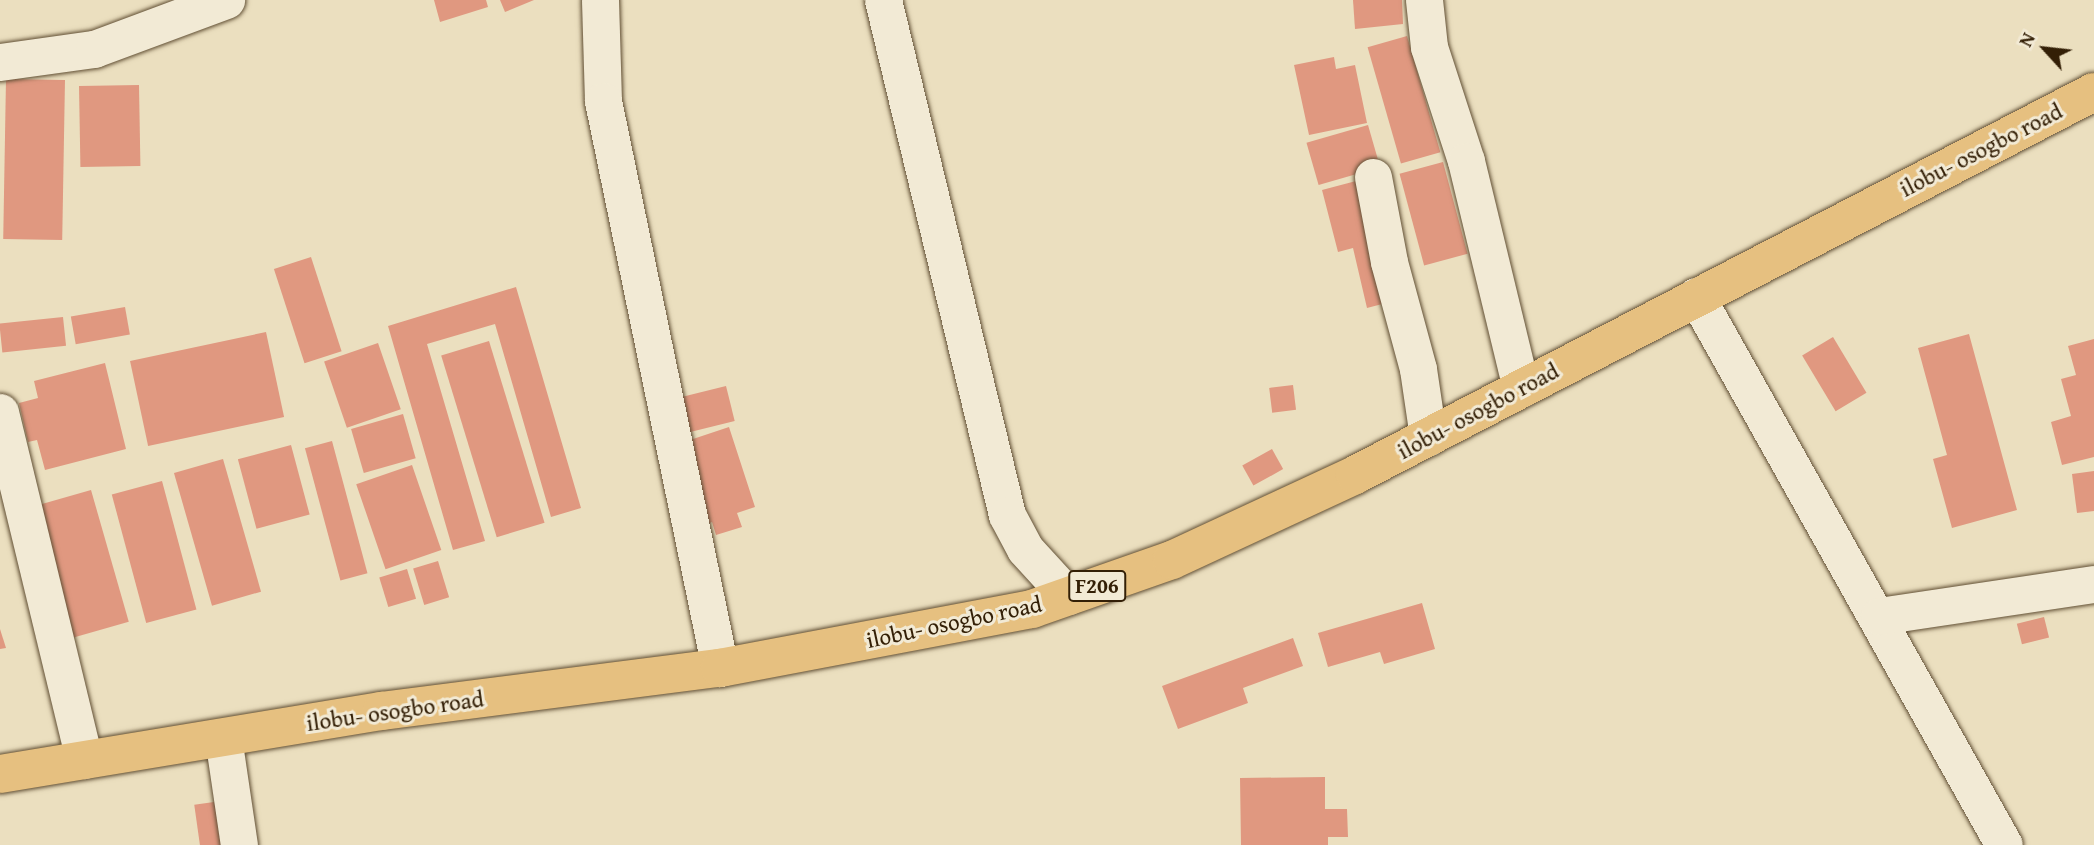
<!DOCTYPE html>
<style>
body{margin:0}
#map{position:relative;width:2094px;height:845px;overflow:hidden;background:#ebdfbf;font-family:"Gentium Book Plus",serif}
div>[style]{position:absolute}
.building>*{inset:0;background:#e09880;transform-origin:0 0}
.roads{filter:drop-shadow(0 0 2px #614f34) drop-shadow(0 0 2px #614f34)}
.minor>*{height:37px;margin:-18.5px;padding:0 18.5px;transform-origin:18.5px;border-radius:18.5px;background:#f2ead5}
.major>*{height:38px;margin:-19px;padding:0 19px;transform-origin:19px;border-radius:19px;background:#e6c080}
span{translate:-50% -50%;white-space:nowrap;text-align:center;line-height:1.15;-webkit-text-stroke:6px #f2ead5;paint-order:stroke}
.shield-label span{padding:2px 5px;background:#f2ead5;border:2px solid;border-radius:5px;-webkit-text-stroke-width:0}
.shield-label{font-size:21px;color:#331f06;font-weight:700}
.street-label{font-size:23px;color:#331f06}
.north{position:absolute;left:2010px;top:14px;width:70px;height:70px;-webkit-text-stroke:5px #f2ead5;paint-order:stroke;rotate:297deg;font-size:19px;font-weight:700;line-height:28px;text-align:center;color:#331f06}
.north::after{content:'';display:block;margin:auto;width:24px;height:32px;background:#331f06;clip-path:polygon(50% 0,100% 100%,50% 72%,0 100%)}
</style>
<div id="map">
<div class="building">
<i style="clip-path:polygon(434px 0,486px 0,488px 7px,440px 22px)"></i>
<i style="clip-path:polygon(500px 0,534px 0,505px 12px)"></i>
<i style="clip-path:polygon(1353px 0,1402px 0,1403px 24px,1355px 29px)"></i>
<i style="left:1407px;top:36px;width:121px;height:41px;rotate:74deg"></i>
<i style="clip-path:polygon(1334px 57px,1336px 69px,1355px 65px,1367px 123px,1309px 135px,1294px 65px)"></i>
<i style="left:6px;top:79px;width:59px;height:160px;rotate:1deg"></i>
<i style="left:139px;top:85px;width:81px;height:60px;rotate:89deg"></i>
<i style="left:1368px;top:125px;width:44px;height:64px;rotate:74deg"></i>
<i style="left:1443px;top:162px;width:95px;height:45px;rotate:75deg"></i>
<i style="clip-path:polygon(1356px 181px,1386px 303px,1367px 308px,1353px 248px,1338px 252px,1322px 190px)"></i>
<i style="left:311px;top:257px;width:99px;height:39px;rotate:72deg"></i>
<i style="clip-path:polygon(516px 287px,581px 508px,551px 517px,495px 324px,427px 344px,485px 541px,453px 550px,388px 326px)"></i>
<i style="left:125px;top:307px;width:28px;height:55px;rotate:80deg"></i>
<i style="left:63px;top:317px;width:29px;height:64px;rotate:84deg"></i>
<i style="left:266px;top:332px;width:87px;height:139px;rotate:78deg"></i>
<i style="clip-path:polygon(1969px 334px,2017px 510px,1952px 528px,1933px 459px,1947px 455px,1918px 348px)"></i>
<i style="left:1833px;top:337px;width:65px;height:36px;rotate:59deg"></i>
<i style="clip-path:polygon(2094px 339px,2094px 457px,2062px 465px,2051px 422px,2071px 416px,2061px 379px,2076px 375px,2068px 346px)"></i>
<i style="left:489px;top:341px;width:190px;height:50px;rotate:73deg"></i>
<i style="left:378px;top:343px;width:70px;height:57px;rotate:71deg"></i>
<i style="clip-path:polygon(105px 363px,126px 449px,45px 470px,37px 440px,28px 442px,19px 403px,38px 398px,34px 381px)"></i>
<i style="left:1293px;top:385px;width:25px;height:24px;rotate:83deg"></i>
<i style="left:726px;top:386px;width:36px;height:52px;rotate:76deg"></i>
<i style="left:403px;top:414px;width:46px;height:54px;rotate:74deg"></i>
<i style="clip-path:polygon(729px 427px,755px 507px,737px 513px,742px 527px,716px 535px,712px 522px,705px 525px,678px 444px)"></i>
<i style="left:332px;top:441px;width:137px;height:28px;rotate:75deg"></i>
<i style="left:291px;top:445px;width:72px;height:55px;rotate:75deg"></i>
<i style="left:1272px;top:449px;width:23px;height:34px;rotate:61deg"></i>
<i style="left:223px;top:459px;width:138px;height:51px;rotate:74deg"></i>
<i style="left:412px;top:465px;width:90px;height:59px;rotate:71deg"></i>
<i style="clip-path:polygon(2094px 471px,2094px 511px,2077px 513px,2072px 474px)"></i>
<i style="left:162px;top:481px;width:133px;height:52px;rotate:75deg"></i>
<i style="left:91px;top:490px;width:137px;height:61px;rotate:74deg"></i>
<i style="left:438px;top:561px;width:38px;height:26px;rotate:73deg"></i>
<i style="left:407px;top:569px;width:31px;height:29px;rotate:73deg"></i>
<i style="clip-path:polygon(1422px 603px,1435px 649px,1384px 664px,1380px 652px,1328px 667px,1318px 633px)"></i>
<i style="left:2044px;top:617px;width:21px;height:28px;rotate:76deg"></i>
<i style="clip-path:polygon(0 629px,6px 648px,0 649px)"></i>
<i style="clip-path:polygon(1293px 638px,1303px 666px,1243px 688px,1248px 703px,1178px 729px,1162px 686px)"></i>
<i style="clip-path:polygon(1325px 777px,1325px 809px,1347px 809px,1348px 837px,1328px 837px,1328px 845px,1241px 845px,1240px 778px)"></i>
<i style="left:221px;top:801px;width:44px;height:27px;rotate:82deg"></i>
</div>
<div class="roads">
<div class="minor">
<i style="left:600px;top:0;width:101px;rotate:88.3deg"></i>
<i style="left:603px;top:101px;width:579px;rotate:78.34deg"></i>
<i style="left:883px;top:0;width:530px;rotate:76.46deg"></i>
<i style="left:1007px;top:515px;width:38px;rotate:62deg"></i>
<i style="left:1025px;top:549px;width:64px;rotate:47.5deg"></i>
<i style="left:1424px;top:0;width:47px;rotate:83.9deg"></i>
<i style="left:1429px;top:47px;width:120px;rotate:72deg"></i>
<i style="left:1466px;top:161px;width:234px;rotate:76.4deg"></i>
<i style="left:0;top:62px;width:95px;rotate:-7.9deg"></i>
<i style="left:94px;top:49px;width:141px;rotate:-20.4deg"></i>
<i style="left:1373px;top:177px;width:86px;rotate:79.3deg"></i>
<i style="left:1389px;top:262px;width:111px;rotate:74.8deg"></i>
<i style="left:1418px;top:369px;width:69px;rotate:81.6deg"></i>
<i style="left:1696px;top:296px;width:629px;rotate:60.71deg"></i>
<i style="left:0;top:412px;width:358px;rotate:76.4deg"></i>
<i style="left:1879px;top:616px;width:217px;rotate:-8.5deg"></i>
<i style="left:223px;top:737px;width:109px;rotate:81.6deg"></i>
</div>
<div class="major">
<i style="left:0;top:774px;width:387px;rotate:-9.4deg"></i>
<i style="left:382px;top:711px;width:341px;rotate:-7.3deg"></i>
<i style="left:720px;top:668px;width:318px;rotate:-10.7deg"></i>
<i style="left:1032px;top:609px;width:148px;rotate:-19.3deg"></i>
<i style="left:1172px;top:560px;width:202px;rotate:-24.9deg"></i>
<i style="left:1355px;top:475px;width:832px;rotate:-27.4deg"></i>
</div>
</div>
<div class="shield-label">
<span style="left:1097px;top:586px">F206</span>
</div>
<div class="street-label">
<span style="left:1981px;top:150px;rotate:-27deg">ilobu- osogbo road</span>
<span style="left:1478px;top:411px;rotate:-28deg">ilobu- osogbo road</span>
<span style="left:954px;top:622px;rotate:-12deg">ilobu- osogbo road</span>
<span style="left:395px;top:711px;rotate:-8deg">ilobu- osogbo road</span>
</div>
<div class="north">N</div>
</div>
